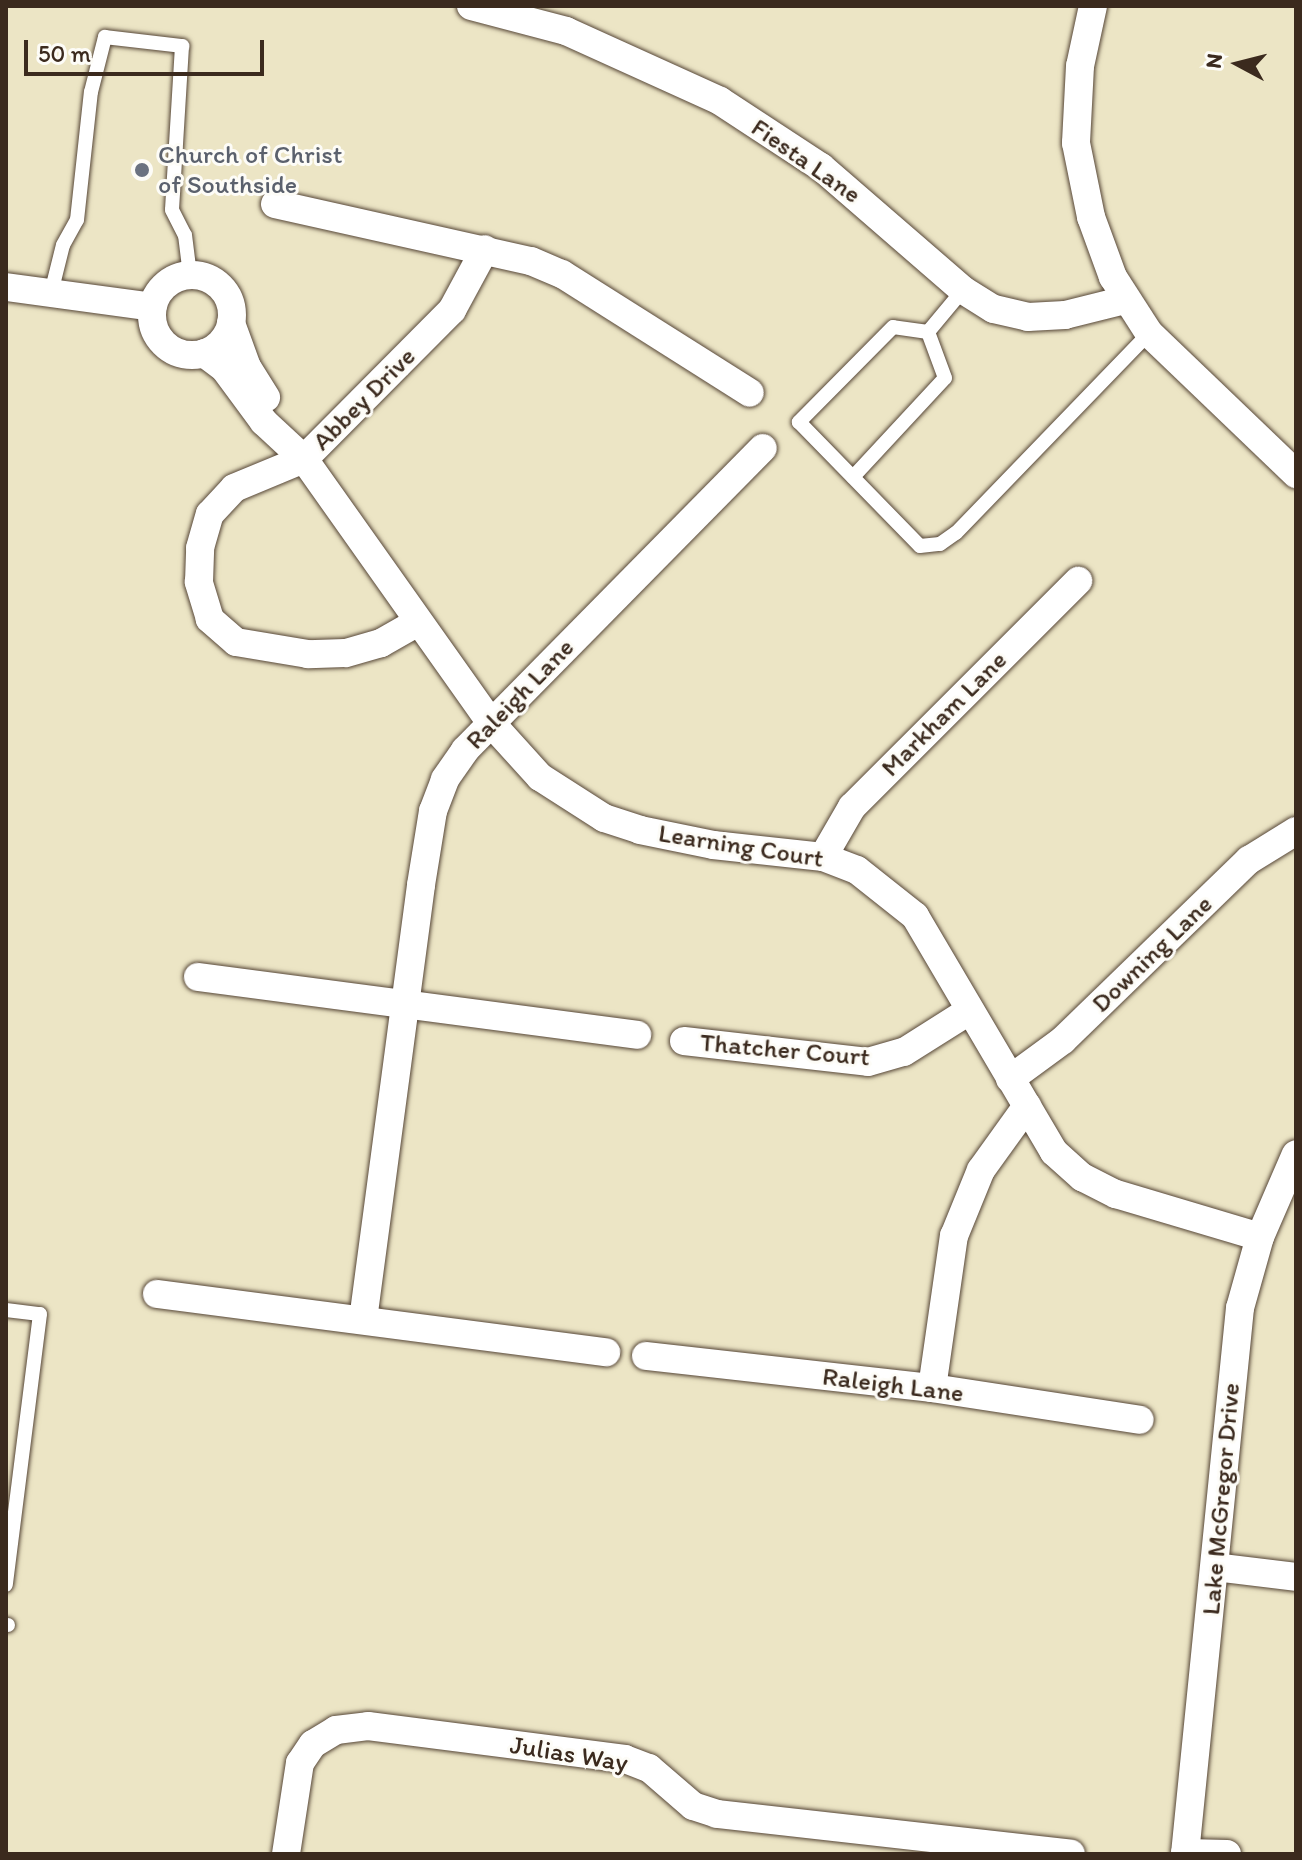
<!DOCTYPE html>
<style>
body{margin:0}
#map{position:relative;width:1302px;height:1860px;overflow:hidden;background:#ece5c5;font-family:Itim,sans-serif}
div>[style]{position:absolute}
.roads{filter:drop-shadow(0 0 2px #564637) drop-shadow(0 0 2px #564637)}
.service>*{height:14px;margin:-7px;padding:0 7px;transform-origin:7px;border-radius:7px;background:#fff}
.minor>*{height:28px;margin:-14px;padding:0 14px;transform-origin:14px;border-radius:14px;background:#fff}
.minor>.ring{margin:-14px;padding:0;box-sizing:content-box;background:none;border:28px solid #fff;border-radius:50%}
.dots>*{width:22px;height:22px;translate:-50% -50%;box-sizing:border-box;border:4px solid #fdfcf7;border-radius:50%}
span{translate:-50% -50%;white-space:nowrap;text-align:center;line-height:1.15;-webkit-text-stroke:6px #fdfcf7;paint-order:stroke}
.worship-label{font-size:26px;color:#5b616d}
.left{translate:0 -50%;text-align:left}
.street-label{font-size:26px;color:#3b2a1e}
.frame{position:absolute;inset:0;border:8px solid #3b2a1e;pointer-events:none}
.north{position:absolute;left:1198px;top:24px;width:80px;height:80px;-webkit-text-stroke:6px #fdfcf7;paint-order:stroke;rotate:277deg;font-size:22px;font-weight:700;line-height:32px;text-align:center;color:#3b2a1e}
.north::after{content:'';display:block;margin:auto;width:28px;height:36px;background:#3b2a1e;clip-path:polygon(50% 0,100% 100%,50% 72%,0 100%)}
.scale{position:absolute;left:24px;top:40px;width:240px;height:36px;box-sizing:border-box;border:4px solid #3b2a1e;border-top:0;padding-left:10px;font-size:24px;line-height:28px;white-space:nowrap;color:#3b2a1e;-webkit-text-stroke:6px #fdfcf7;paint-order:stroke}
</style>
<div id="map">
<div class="roads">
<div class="service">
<i style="left:963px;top:290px;width:55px;rotate:129.8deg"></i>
<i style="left:928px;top:332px;width:35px;rotate:-172deg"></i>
<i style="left:893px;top:327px;width:134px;rotate:134.7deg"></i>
<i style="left:799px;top:422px;width:173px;rotate:45.7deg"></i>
<i style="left:920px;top:546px;width:20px;rotate:-6deg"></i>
<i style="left:940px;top:544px;width:19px;rotate:-35deg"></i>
<i style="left:956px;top:533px;width:278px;rotate:-46deg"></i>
<i style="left:51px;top:293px;width:49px;rotate:-76deg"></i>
<i style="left:63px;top:245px;width:29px;rotate:-61deg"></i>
<i style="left:77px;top:220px;width:129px;rotate:-83.8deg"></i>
<i style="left:91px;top:92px;width:57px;rotate:-75.7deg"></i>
<i style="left:105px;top:37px;width:78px;rotate:6.7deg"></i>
<i style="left:182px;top:46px;width:164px;rotate:93.5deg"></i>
<i style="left:172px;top:210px;width:28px;rotate:63deg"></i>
<i style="left:185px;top:235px;width:40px;rotate:82.9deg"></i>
<i style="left:853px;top:477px;width:135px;rotate:-47.1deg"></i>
<i style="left:945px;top:378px;width:49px;rotate:-110.3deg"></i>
<i style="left:6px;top:1310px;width:34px;rotate:7deg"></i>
<i style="left:40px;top:1314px;width:273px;rotate:97.2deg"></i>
<i style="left:6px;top:1625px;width:2px"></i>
</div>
<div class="minor">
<i style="left:471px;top:6px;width:98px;rotate:14.7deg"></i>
<i style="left:566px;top:31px;width:169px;rotate:24.4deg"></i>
<i style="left:720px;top:101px;width:121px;rotate:33.2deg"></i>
<i style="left:821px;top:167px;width:188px;rotate:40.9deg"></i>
<i style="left:963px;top:290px;width:36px;rotate:32deg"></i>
<i style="left:994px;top:309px;width:35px;rotate:13deg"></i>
<i style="left:1028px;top:317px;width:37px;rotate:-3deg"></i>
<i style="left:1065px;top:315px;width:62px;rotate:-14deg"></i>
<i style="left:1093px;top:6px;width:61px;rotate:102.2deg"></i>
<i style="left:1080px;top:66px;width:77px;rotate:93deg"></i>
<i style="left:1076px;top:143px;width:76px;rotate:78.5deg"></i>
<i style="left:1091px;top:217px;width:64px;rotate:69.9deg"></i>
<i style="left:1113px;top:277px;width:67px;rotate:57.3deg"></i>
<i style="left:1149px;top:333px;width:204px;rotate:43.8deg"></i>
<i style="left:275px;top:204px;width:262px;rotate:12.6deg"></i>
<i style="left:531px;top:261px;width:34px;rotate:23deg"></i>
<i style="left:562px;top:274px;width:222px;rotate:32.3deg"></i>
<i class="ring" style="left:152px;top:275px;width:52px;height:52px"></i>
<i style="left:6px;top:287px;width:148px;rotate:7.7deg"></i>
<i style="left:231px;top:323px;width:47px;rotate:70deg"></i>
<i style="left:247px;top:367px;width:36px;rotate:58deg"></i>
<i style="left:204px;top:353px;width:25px;rotate:37deg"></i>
<i style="left:224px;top:368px;width:67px;rotate:53.5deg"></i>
<i style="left:264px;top:422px;width:54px;rotate:42.8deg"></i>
<i style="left:304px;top:459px;width:324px;rotate:54.7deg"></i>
<i style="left:491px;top:723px;width:73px;rotate:47.8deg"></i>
<i style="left:540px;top:777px;width:76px;rotate:32.6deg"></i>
<i style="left:604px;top:818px;width:38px;rotate:18deg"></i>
<i style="left:640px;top:830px;width:75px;rotate:11.6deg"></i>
<i style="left:713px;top:845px;width:111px;rotate:6.2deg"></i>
<i style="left:823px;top:857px;width:36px;rotate:21deg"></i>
<i style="left:857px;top:870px;width:74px;rotate:38.4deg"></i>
<i style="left:915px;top:916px;width:274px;rotate:59.5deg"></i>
<i style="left:1054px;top:1152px;width:38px;rotate:42deg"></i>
<i style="left:1082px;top:1177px;width:38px;rotate:27deg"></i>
<i style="left:1116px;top:1194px;width:150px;rotate:16.6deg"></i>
<i style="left:418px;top:622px;width:43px;rotate:150.4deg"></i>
<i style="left:381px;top:643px;width:37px;rotate:164deg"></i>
<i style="left:345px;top:653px;width:37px;rotate:178deg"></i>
<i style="left:308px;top:654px;width:73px;rotate:-170.5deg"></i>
<i style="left:236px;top:642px;width:35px;rotate:-139deg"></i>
<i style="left:210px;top:619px;width:39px;rotate:-107deg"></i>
<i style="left:199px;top:582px;width:34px;rotate:-88deg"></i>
<i style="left:200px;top:548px;width:35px;rotate:-74deg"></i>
<i style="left:210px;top:514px;width:35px;rotate:-47deg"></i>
<i style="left:234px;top:488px;width:76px;rotate:-22.5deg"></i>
<i style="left:304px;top:459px;width:210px;rotate:-45.2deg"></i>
<i style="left:452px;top:310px;width:69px;rotate:-61.6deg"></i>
<i style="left:823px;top:857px;width:58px;rotate:-59.9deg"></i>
<i style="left:852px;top:807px;width:320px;rotate:-45deg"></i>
<i style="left:198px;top:977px;width:443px;rotate:7.5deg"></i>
<i style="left:684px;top:1041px;width:185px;rotate:6.5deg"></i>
<i style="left:868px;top:1062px;width:37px;rotate:-16deg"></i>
<i style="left:904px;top:1052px;width:77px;rotate:-32.2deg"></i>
<i style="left:1010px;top:1079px;width:66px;rotate:-36.3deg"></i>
<i style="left:1063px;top:1040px;width:259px;rotate:-44.1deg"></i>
<i style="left:1249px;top:860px;width:55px;rotate:-31.7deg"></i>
<i style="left:157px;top:1294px;width:453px;rotate:7.4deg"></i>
<i style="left:363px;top:1320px;width:439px;rotate:-82.4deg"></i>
<i style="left:421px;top:885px;width:75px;rotate:-80.8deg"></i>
<i style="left:433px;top:811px;width:34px;rotate:-69deg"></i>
<i style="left:445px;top:779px;width:35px;rotate:-55deg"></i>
<i style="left:465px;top:750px;width:424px;rotate:-45.4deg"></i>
<i style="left:646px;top:1356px;width:288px;rotate:6.4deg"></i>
<i style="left:932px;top:1388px;width:210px;rotate:8.7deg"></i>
<i style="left:932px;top:1388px;width:154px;rotate:-81.8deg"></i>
<i style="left:954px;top:1236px;width:71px;rotate:-67.8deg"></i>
<i style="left:981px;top:1170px;width:79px;rotate:-54.3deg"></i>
<i style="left:1215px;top:1567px;width:82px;rotate:7deg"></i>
<i style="left:1185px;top:1853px;width:42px;rotate:1.4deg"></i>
<i style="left:286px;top:1854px;width:92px;rotate:-81.3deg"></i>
<i style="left:300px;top:1763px;width:23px;rotate:-56deg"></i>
<i style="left:313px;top:1744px;width:27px;rotate:-31deg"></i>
<i style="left:336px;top:1730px;width:32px;rotate:-7deg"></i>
<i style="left:368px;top:1726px;width:259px;rotate:7.3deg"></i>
<i style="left:625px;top:1759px;width:26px;rotate:21deg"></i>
<i style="left:649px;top:1768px;width:58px;rotate:40.8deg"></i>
<i style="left:693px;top:1806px;width:25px;rotate:18deg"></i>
<i style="left:717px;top:1814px;width:356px;rotate:6.4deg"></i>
<i style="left:1185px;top:1854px;width:549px;rotate:-84.25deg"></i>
<i style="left:1240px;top:1308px;width:74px;rotate:-74.3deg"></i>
<i style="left:1260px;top:1237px;width:90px;rotate:-66.6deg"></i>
</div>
</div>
<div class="dots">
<i style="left:142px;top:170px;background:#6b7280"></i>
</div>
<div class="worship-label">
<span class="left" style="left:158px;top:170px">Church of Christ<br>of Southside</span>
</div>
<div class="street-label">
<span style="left:806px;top:161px;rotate:35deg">Fiesta Lane</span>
<span style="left:364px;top:399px;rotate:-45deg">Abbey Drive</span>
<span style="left:520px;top:694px;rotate:-46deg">Raleigh Lane</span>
<span style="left:944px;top:714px;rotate:-45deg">Markham Lane</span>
<span style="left:741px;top:846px;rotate:9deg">Learning Court</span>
<span style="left:1152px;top:954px;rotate:-44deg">Downing Lane</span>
<span style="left:785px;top:1050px;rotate:5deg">Thatcher Court</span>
<span style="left:893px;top:1385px;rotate:7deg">Raleigh Lane</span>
<span style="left:1221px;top:1499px;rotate:-85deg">Lake McGregor Drive</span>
<span style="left:569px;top:1754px;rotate:9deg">Julias Way</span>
</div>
<div class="frame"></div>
<div class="north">N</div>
<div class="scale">50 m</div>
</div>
